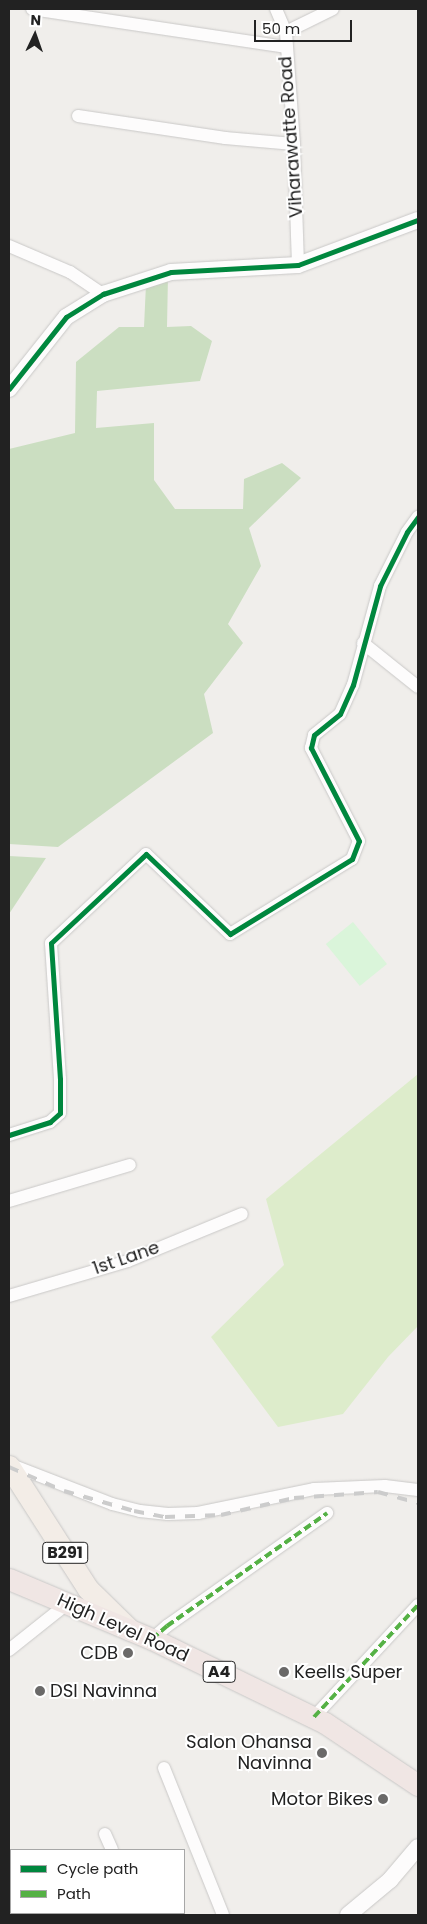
<!DOCTYPE html>
<style>
body{margin:0}
#map{position:relative;width:427px;height:1924px;overflow:hidden;background:#f0eeeb;font-family:Poppins,sans-serif}
div>[style]{position:absolute}
.grass>*{inset:0;background:#ddeccb}
.forest>*{inset:0;background:#cbdec1}
.park>*{inset:0;background:#daf5da;transform-origin:0 0}
.roads{filter:drop-shadow(0 0 1px #c9c8c7) drop-shadow(0 0 1px #c9c8c7)}
.minor>*{height:12px;margin:-6px;padding:0 6px;transform-origin:6px;border-radius:6px;background:#fdfcfc}
.tertiary>*{height:16px;margin:-8px;padding:0 8px;transform-origin:8px;border-radius:8px;background:#fdfcfc}
.primary>*{height:21px;margin:-10.5px;padding:0 10.5px;transform-origin:10.5px;border-radius:10.5px;background:#f3ede7}
.trunk>*{height:21px;margin:-10.5px;padding:0 10.5px;transform-origin:10.5px;border-radius:10.5px;background:#f0e6e4}
.rail>*{height:4px;margin-top:-2px;transform-origin:0;background:repeating-linear-gradient(90deg,#ccc 0 10px,transparent 0 20px)}
.quiet>*{height:4px;margin-top:-2px;transform-origin:0;background:repeating-linear-gradient(90deg,#55b145 0 8px,transparent 0 12px)}
.cycleway>*{height:5px;margin:-2.5px;padding:0 2.5px;transform-origin:2.5px;border-radius:2.5px;background:#00873e}
.dots>*{width:14px;height:14px;translate:-50% -50%;box-sizing:border-box;border:2px solid #fff;border-radius:50%}
span{translate:-50% -50%;white-space:nowrap;text-align:center;line-height:1.15;-webkit-text-stroke:4px #fff;paint-order:stroke}
.shield-label span{padding:1px 4px;background:#fff;border:1px solid;border-radius:4px;-webkit-text-stroke-width:0}
.shield-label{font-size:16px;color:#222;font-weight:700}
.street-label{font-size:18px;color:#222}
.poi-label{font-size:18px;color:#222}
.right{translate:-100% -50%;text-align:right}
.left{translate:0 -50%;text-align:left}
.frame{position:absolute;inset:0;border:10px solid #222;pointer-events:none}
.legend{position:absolute;left:10px;top:1849px;width:175px;height:65px;box-sizing:border-box;background:#fff;border:1px solid #a7a7a7;margin:0;padding:6px 9px;list-style:none;font-size:15px;color:#222}
.legend li{display:flex;align-items:center;gap:10px;height:25px}
.legend b{width:25px;border:1px solid #a7a7a7}
.north{position:absolute;left:10px;top:10px;width:50px;height:50px;-webkit-text-stroke:4px #fff;paint-order:stroke;rotate:3deg;font-size:14px;font-weight:700;line-height:20px;text-align:center;color:#222}
.north::after{content:'';display:block;margin:auto;width:18px;height:22px;background:#222;clip-path:polygon(50% 0,100% 100%,50% 72%,0 100%)}
.scale{position:absolute;left:254px;top:20px;width:98px;height:22px;box-sizing:border-box;border:2px solid #222;border-top:0;padding-left:6px;font-size:15px;line-height:18px;white-space:nowrap;color:#222;-webkit-text-stroke:4px #fff;paint-order:stroke}
</style>
<div id="map">
<div class="grass">
<i style="clip-path:polygon(418px 1074px,418px 1326px,388px 1357px,343px 1414px,278px 1427px,211px 1337px,284px 1265px,266px 1199px)"></i>
</div>
<div class="forest">
<i style="clip-path:polygon(168px 276px,167px 327px,191px 326px,212px 341px,200px 381px,97px 391px,96px 428px,154px 423px,154px 480px,175px 509px,243px 509px,244px 479px,282px 463px,301px 478px,249px 528px,261px 566px,228px 624px,243px 643px,204px 694px,213px 733px,58px 847px,9px 844px,9px 449px,75px 433px,76px 362px,119px 327px,144px 327px,146px 284px)"></i>
<i style="clip-path:polygon(9px 856px,46px 858px,9px 914px)"></i>
</div>
<div class="park">
<i style="left:353px;top:922px;width:54px;height:35px;rotate:51deg"></i>
</div>
<div class="roads">
<div class="minor">
<i style="left:32px;top:9px;width:256px;rotate:8.5deg"></i>
<i style="left:276px;top:9px;width:25px;rotate:67deg"></i>
<i style="left:78px;top:116px;width:149px;rotate:8.5deg"></i>
<i style="left:225px;top:138px;width:69px;rotate:5deg"></i>
<i style="left:9px;top:246px;width:66px;rotate:23.1deg"></i>
<i style="left:70px;top:272px;width:40px;rotate:34deg"></i>
<i style="left:298px;top:265px;width:121px;rotate:-91.9deg"></i>
<i style="left:294px;top:144px;width:112px;rotate:-94.1deg"></i>
<i style="left:286px;top:32px;width:52px;rotate:-26.1deg"></i>
<i style="left:363px;top:643px;width:70px;rotate:38.7deg"></i>
<i style="left:9px;top:1135px;width:43px;rotate:-17.6deg"></i>
<i style="left:50px;top:1122px;width:13px;rotate:-42deg"></i>
<i style="left:60px;top:1113px;width:34px;rotate:-90deg"></i>
<i style="left:60px;top:1079px;width:136px;rotate:-93.8deg"></i>
<i style="left:51px;top:943px;width:130px;rotate:-43.1deg"></i>
<i style="left:146px;top:854px;width:116px;rotate:43.6deg"></i>
<i style="left:230px;top:934px;width:143px;rotate:-31.6deg"></i>
<i style="left:352px;top:859px;width:19px;rotate:-69deg"></i>
<i style="left:359px;top:841px;width:105px;rotate:-117.3deg"></i>
<i style="left:311px;top:748px;width:13px;rotate:-77deg"></i>
<i style="left:314px;top:735px;width:33px;rotate:-39deg"></i>
<i style="left:340px;top:714px;width:32px;rotate:-66deg"></i>
<i style="left:353px;top:685px;width:103px;rotate:-74.7deg"></i>
<i style="left:380px;top:586px;width:60px;rotate:-63.4deg"></i>
<i style="left:407px;top:532px;width:19px;rotate:-54deg"></i>
<i style="left:9px;top:1201px;width:126px;rotate:-16.6deg"></i>
<i style="left:9px;top:1296px;width:124px;rotate:-16.4deg"></i>
<i style="left:128px;top:1261px;width:123px;rotate:-22.4deg"></i>
<i style="left:9px;top:1464px;width:110px;rotate:21.2deg"></i>
<i style="left:112px;top:1504px;width:29px;rotate:14deg"></i>
<i style="left:140px;top:1511px;width:28px;rotate:6deg"></i>
<i style="left:168px;top:1514px;width:30px;rotate:-2deg"></i>
<i style="left:198px;top:1513px;width:118px;rotate:-11.7deg"></i>
<i style="left:314px;top:1489px;width:71px;rotate:-2.4deg"></i>
<i style="left:385px;top:1486px;width:33px;rotate:7deg"></i>
<i style="left:152px;top:1639px;width:20px;rotate:-41deg"></i>
<i style="left:167px;top:1626px;width:196px;rotate:-35.2deg"></i>
<i style="left:9px;top:1650px;width:75px;rotate:-38.5deg"></i>
<i style="left:314px;top:1717px;width:153px;rotate:-47.1deg"></i>
<i style="left:164px;top:1768px;width:158px;rotate:68.1deg"></i>
<i style="left:105px;top:1834px;width:17px;rotate:66deg"></i>
<i style="left:136px;top:1913px;width:2px;rotate:63deg"></i>
</div>
<div class="tertiary">
<i style="left:9px;top:389px;width:92px;rotate:-51.6deg"></i>
<i style="left:66px;top:317px;width:44px;rotate:-31.9deg"></i>
<i style="left:103px;top:294px;width:71px;rotate:-17.9deg"></i>
<i style="left:171px;top:272px;width:127px;rotate:-3.2deg"></i>
<i style="left:298px;top:265px;width:128px;rotate:-20.6deg"></i>
<i style="left:348px;top:1915px;width:55px;rotate:-39.8deg"></i>
<i style="left:390px;top:1880px;width:43px;rotate:-49.7deg"></i>
</div>
<div class="primary">
<i style="left:9px;top:1466px;width:146px;rotate:57.3deg"></i>
<i style="left:88px;top:1589px;width:59px;rotate:44.3deg"></i>
</div>
<div class="trunk">
<i style="left:9px;top:1579px;width:155px;rotate:22.8deg"></i>
<i style="left:152px;top:1639px;width:192px;rotate:25.9deg"></i>
<i style="left:325px;top:1723px;width:112px;rotate:33.7deg"></i>
</div>
</div>
<div class="rail">
<i style="left:9px;top:1467px;width:60px;rotate:23.6deg"></i>
<i style="left:64px;top:1491px;width:73px;rotate:15.9deg"></i>
<i style="left:134px;top:1511px;width:32px;rotate:11deg"></i>
<i style="left:165px;top:1517px;width:56px;rotate:-2deg"></i>
<i style="left:221px;top:1515px;width:75px;rotate:-13.1deg"></i>
<i style="left:294px;top:1498px;width:84px;rotate:-4.1deg"></i>
<i style="left:378px;top:1492px;width:41px;rotate:15.4deg"></i>
</div>
<div class="quiet">
<i style="left:152px;top:1639px;width:20px;rotate:-41deg"></i>
<i style="left:167px;top:1626px;width:196px;rotate:-35.2deg"></i>
<i style="left:314px;top:1717px;width:153px;rotate:-47.1deg"></i>
</div>
<div class="cycleway">
<i style="left:9px;top:389px;width:92px;rotate:-51.6deg"></i>
<i style="left:66px;top:317px;width:44px;rotate:-31.9deg"></i>
<i style="left:103px;top:294px;width:71px;rotate:-17.9deg"></i>
<i style="left:171px;top:272px;width:127px;rotate:-3.2deg"></i>
<i style="left:298px;top:265px;width:128px;rotate:-20.6deg"></i>
<i style="left:9px;top:1135px;width:43px;rotate:-17.6deg"></i>
<i style="left:50px;top:1122px;width:13px;rotate:-42deg"></i>
<i style="left:60px;top:1113px;width:34px;rotate:-90deg"></i>
<i style="left:60px;top:1079px;width:136px;rotate:-93.8deg"></i>
<i style="left:51px;top:943px;width:130px;rotate:-43.1deg"></i>
<i style="left:146px;top:854px;width:116px;rotate:43.6deg"></i>
<i style="left:230px;top:934px;width:143px;rotate:-31.6deg"></i>
<i style="left:352px;top:859px;width:19px;rotate:-69deg"></i>
<i style="left:359px;top:841px;width:105px;rotate:-117.3deg"></i>
<i style="left:311px;top:748px;width:13px;rotate:-77deg"></i>
<i style="left:314px;top:735px;width:33px;rotate:-39deg"></i>
<i style="left:340px;top:714px;width:32px;rotate:-66deg"></i>
<i style="left:353px;top:685px;width:103px;rotate:-74.7deg"></i>
<i style="left:380px;top:586px;width:60px;rotate:-63.4deg"></i>
<i style="left:407px;top:532px;width:19px;rotate:-54deg"></i>
</div>
<div class="dots">
<i style="left:128px;top:1653px;background:#6a6968"></i>
<i style="left:284px;top:1672px;background:#6a6968"></i>
<i style="left:40px;top:1691px;background:#6a6968"></i>
<i style="left:322px;top:1753px;background:#6a6968"></i>
<i style="left:383px;top:1799px;background:#6a6968"></i>
</div>
<div class="shield-label">
<span style="left:65px;top:1553px">B291</span>
<span style="left:219px;top:1672px">A4</span>
</div>
<div class="street-label">
<span style="left:291px;top:137px;rotate:-94deg">Viharawatte Road</span>
<span style="left:126px;top:1258px;rotate:-19deg">1st Lane</span>
<span style="left:123px;top:1628px;rotate:24deg">High Level Road</span>
</div>
<div class="poi-label">
<span class="right" style="left:118px;top:1653px">CDB</span>
<span class="left" style="left:294px;top:1672px">Keells Super</span>
<span class="left" style="left:50px;top:1691px">DSI Navinna</span>
<span class="right" style="left:312px;top:1753px">Salon Ohansa<br>Navinna</span>
<span class="right" style="left:373px;top:1799px">Motor Bikes</span>
</div>
<div class="frame"></div>
<ul class="legend">
<li><b style="height:6px;background:#00873e"></b>Cycle path</li>
<li><b style="height:6px;background:#55b145"></b>Path</li>
</ul>
<div class="north">N</div>
<div class="scale">50 m</div>
</div>
